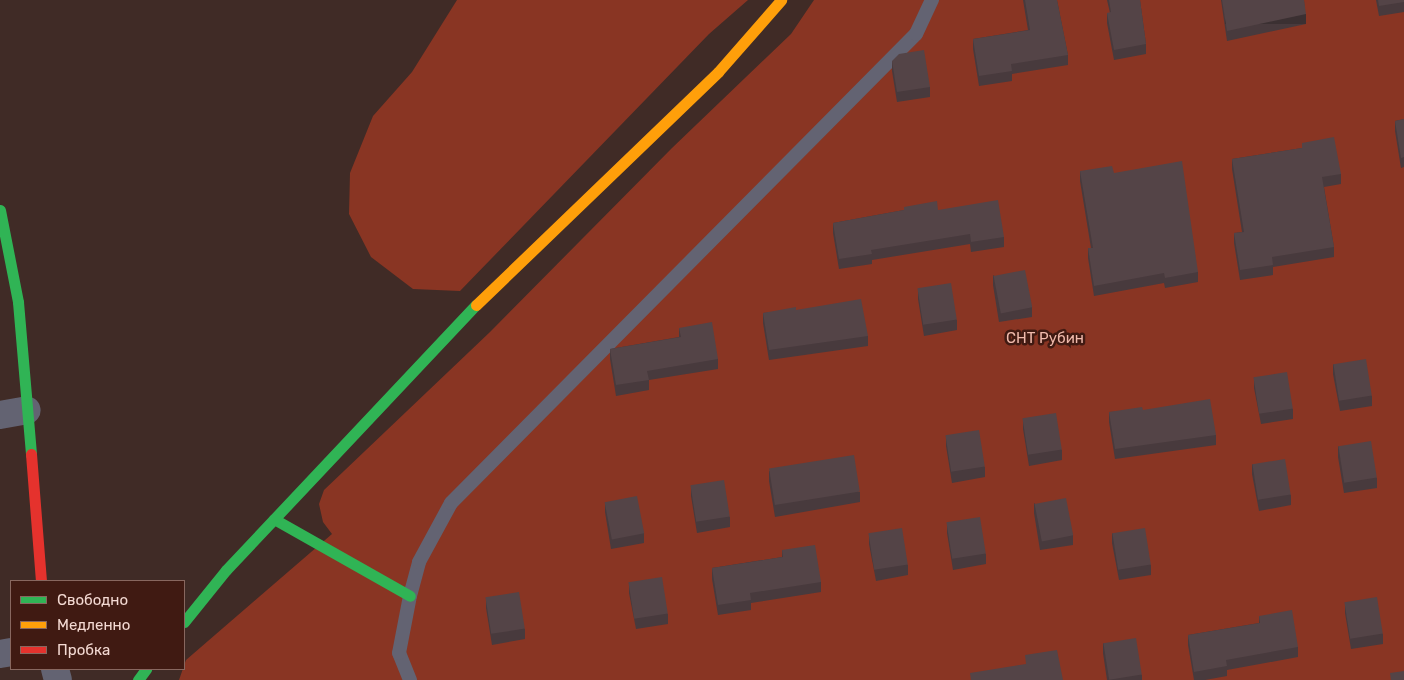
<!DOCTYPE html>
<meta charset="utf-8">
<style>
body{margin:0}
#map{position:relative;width:1404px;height:680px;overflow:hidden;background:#402b26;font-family:Rubik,sans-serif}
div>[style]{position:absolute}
.green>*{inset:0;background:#893523}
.lane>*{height:14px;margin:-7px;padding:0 7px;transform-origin:7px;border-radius:7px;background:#636372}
.street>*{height:28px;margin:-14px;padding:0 14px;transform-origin:14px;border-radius:14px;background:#636372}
.fast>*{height:11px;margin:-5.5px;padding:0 5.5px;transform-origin:5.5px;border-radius:5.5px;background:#30b455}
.slow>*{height:11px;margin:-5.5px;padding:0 5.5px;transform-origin:5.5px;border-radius:5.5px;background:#ff9f0a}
.jam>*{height:11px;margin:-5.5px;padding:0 5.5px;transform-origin:5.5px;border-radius:5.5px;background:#e5322d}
.wall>*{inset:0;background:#483a3d}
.shaded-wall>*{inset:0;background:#3b3032;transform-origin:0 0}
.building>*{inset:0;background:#544447;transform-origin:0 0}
span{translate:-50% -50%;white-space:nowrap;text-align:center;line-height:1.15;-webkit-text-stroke:5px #401a12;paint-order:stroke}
.park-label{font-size:15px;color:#f0baac}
.legend{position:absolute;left:10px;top:580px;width:175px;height:90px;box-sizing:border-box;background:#401a12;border:1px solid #88675f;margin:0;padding:6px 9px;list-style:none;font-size:15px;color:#f4dad3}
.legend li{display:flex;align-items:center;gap:10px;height:25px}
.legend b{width:25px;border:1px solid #88675f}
</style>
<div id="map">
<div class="green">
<i style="clip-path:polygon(457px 0,748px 0,709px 34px,460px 291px,413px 289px,371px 257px,349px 214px,350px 173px,373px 116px,412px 72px)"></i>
<i style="clip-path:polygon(814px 0,1404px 0,1404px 680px,179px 680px,186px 660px,332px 534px,323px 522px,319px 504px,324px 490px,490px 332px,672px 148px,791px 34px)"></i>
</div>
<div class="lane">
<i style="left:410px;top:680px;width:29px;rotate:-112deg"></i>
<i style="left:399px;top:653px;width:58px;rotate:-79.1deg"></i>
<i style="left:410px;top:596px;width:35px;rotate:-75deg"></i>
<i style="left:419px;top:562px;width:67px;rotate:-61.5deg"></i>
<i style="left:451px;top:503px;width:660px;rotate:-45.25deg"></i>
<i style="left:916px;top:34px;width:38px;rotate:-65deg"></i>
</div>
<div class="street">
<i style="left:0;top:415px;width:27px;rotate:-10deg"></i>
<i style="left:0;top:654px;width:11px;rotate:-10deg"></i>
<i style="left:55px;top:669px;width:11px;rotate:75deg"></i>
</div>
<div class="fast">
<i style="left:0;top:210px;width:94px;rotate:78.9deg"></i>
<i style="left:18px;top:302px;width:153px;rotate:85.1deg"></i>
<i style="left:274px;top:519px;width:156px;rotate:29.5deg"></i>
<i style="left:184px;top:622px;width:67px;rotate:-51.1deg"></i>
<i style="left:226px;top:570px;width:364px;rotate:-46.7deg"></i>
<i style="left:138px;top:680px;width:14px;rotate:-54deg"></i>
</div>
<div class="slow">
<i style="left:476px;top:305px;width:336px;rotate:-43.9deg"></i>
<i style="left:718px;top:72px;width:96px;rotate:-48.8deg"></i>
</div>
<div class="jam">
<i style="left:31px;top:454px;width:127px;rotate:85.5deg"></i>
</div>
<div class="wall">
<i style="clip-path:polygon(1023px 0,1057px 0,1068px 55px,1068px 65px,1012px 74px,1012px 81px,979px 86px,973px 49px,973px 39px,1028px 30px)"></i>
<i style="clip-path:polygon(1107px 0,1140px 0,1146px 44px,1146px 54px,1114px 60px,1107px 23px,1107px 13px,1110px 13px)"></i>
<i style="clip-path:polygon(1221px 0,1304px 0,1306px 24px,1227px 41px)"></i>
<i style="clip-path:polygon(1376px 0,1404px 0,1404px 12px,1379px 16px)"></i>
<i style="clip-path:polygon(892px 61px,930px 87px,930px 97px,897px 102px,892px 71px)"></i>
<i style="clip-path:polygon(1404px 119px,1404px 167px,1401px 168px,1395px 131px,1395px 121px)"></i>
<i style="clip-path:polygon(1302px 143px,1341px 174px,1341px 184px,1324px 187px,1334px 247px,1334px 257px,1273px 267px,1273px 275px,1240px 280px,1234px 243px,1234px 233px,1242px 232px,1232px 169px,1232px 159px,1302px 148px)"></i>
<i style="clip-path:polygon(1080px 171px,1114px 173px,1198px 272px,1198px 282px,1165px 288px,1164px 283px,1094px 296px,1088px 258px,1088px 248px,1091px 248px,1080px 181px)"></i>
<i style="clip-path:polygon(904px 207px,938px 210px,1004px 237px,1004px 247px,971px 252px,970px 244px,872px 260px,872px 264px,839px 269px,833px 233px,833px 223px,904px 210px)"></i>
<i style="clip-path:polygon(993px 275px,1032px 307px,1032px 317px,999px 322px,993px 285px)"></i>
<i style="clip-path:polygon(918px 289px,957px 320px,957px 330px,924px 336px,918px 299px)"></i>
<i style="clip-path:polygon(796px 310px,868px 336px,868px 346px,769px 360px,763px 323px,763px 313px)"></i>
<i style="clip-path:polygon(679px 328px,718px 359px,718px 369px,649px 380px,649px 390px,616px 396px,610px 359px,610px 349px,679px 337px)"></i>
<i style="clip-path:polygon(1333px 364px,1372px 396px,1372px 406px,1340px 411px,1333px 374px)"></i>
<i style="clip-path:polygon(1254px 378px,1293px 409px,1293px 419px,1261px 424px,1254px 388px)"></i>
<i style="clip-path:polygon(1143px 410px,1216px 435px,1216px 445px,1115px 459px,1109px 422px,1109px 412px)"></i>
<i style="clip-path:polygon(1023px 419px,1062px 450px,1062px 460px,1029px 466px,1023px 429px)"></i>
<i style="clip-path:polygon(946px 436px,985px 467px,985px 477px,952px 483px,946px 446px)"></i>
<i style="clip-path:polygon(1338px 446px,1377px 478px,1377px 488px,1344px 493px,1338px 457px)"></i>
<i style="clip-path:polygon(1252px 464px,1291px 495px,1291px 505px,1259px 511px,1252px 474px)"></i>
<i style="clip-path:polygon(769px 471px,860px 492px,860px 502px,775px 517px,769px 481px)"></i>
<i style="clip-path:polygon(691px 486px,730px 517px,730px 527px,697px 533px,691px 496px)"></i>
<i style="clip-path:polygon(605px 502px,644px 533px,644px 543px,611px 549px,605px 512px)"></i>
<i style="clip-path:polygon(1034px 503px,1073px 535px,1073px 545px,1040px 550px,1034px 513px)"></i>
<i style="clip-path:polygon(947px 523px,986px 554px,986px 564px,953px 570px,947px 533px)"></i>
<i style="clip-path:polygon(1112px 533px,1151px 565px,1151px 575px,1119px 580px,1112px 543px)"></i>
<i style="clip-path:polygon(869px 534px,908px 565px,908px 575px,876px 581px,869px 544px)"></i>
<i style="clip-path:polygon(782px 550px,821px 582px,821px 592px,751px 603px,751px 610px,718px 615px,712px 579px,712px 568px,782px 557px)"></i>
<i style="clip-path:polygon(629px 583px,668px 614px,668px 624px,636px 629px,629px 593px)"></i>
<i style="clip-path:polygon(486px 598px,525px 629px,525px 639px,492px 645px,486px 608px)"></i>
<i style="clip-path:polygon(1345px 603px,1383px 634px,1383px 644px,1351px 649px,1345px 613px)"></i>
<i style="clip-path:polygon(1259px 616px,1298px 647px,1298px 657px,1227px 670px,1227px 676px,1205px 680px,1194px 680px,1188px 645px,1188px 635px,1259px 623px)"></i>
<i style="clip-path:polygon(1103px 643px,1142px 675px,1142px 680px,1107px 680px,1103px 653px)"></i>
</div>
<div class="shaded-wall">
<i style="left:1306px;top:14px;width:10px;height:81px;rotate:90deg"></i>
</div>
<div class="building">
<i style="clip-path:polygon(1025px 0,1057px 0,1068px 55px,1011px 64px,1012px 71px,979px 76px,973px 39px,1030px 30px)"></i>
<i style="clip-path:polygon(1109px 0,1140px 0,1146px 44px,1114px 50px,1107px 13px,1111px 12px)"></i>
<i style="clip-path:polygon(1222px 0,1304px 0,1306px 14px,1227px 31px)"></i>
<i style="clip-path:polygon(1378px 0,1404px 0,1404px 2px,1379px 6px)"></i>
<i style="clip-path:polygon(924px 50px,930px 87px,897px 92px,892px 61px,899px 54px)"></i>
<i style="clip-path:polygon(1404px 119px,1404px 157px,1401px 158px,1395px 121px)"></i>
<i style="clip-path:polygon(1334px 137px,1341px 174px,1322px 177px,1334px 247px,1272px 257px,1273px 265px,1240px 270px,1234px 233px,1244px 232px,1232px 159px,1302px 148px,1302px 143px)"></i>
<i style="clip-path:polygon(1182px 161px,1198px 272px,1165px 278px,1164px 273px,1094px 286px,1088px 248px,1093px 248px,1080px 171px,1112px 166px,1114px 173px)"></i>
<i style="clip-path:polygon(998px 200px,1004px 237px,971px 242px,970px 234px,871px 250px,872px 254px,839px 259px,833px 223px,904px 210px,904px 207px,937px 201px,938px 210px)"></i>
<i style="left:1025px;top:270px;width:38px;height:32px;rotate:79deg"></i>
<i style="left:951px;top:283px;width:37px;height:34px;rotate:81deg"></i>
<i style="clip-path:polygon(861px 299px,868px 336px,769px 350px,763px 313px,796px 307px,796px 310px)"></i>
<i style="clip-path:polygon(712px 322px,718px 359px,647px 371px,649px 380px,616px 385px,610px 349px,681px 337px,679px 328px)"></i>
<i style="left:1366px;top:359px;width:37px;height:33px;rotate:81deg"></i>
<i style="left:1287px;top:372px;width:37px;height:34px;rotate:81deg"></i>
<i style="clip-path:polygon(1210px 399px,1216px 435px,1115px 449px,1109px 412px,1142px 407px,1143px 410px)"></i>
<i style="left:1056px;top:413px;width:37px;height:34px;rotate:81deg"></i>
<i style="left:979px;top:430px;width:37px;height:34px;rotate:81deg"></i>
<i style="left:1371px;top:441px;width:37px;height:33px;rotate:81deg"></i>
<i style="left:854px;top:455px;width:37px;height:86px;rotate:81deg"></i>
<i style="left:1285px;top:459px;width:36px;height:33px;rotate:81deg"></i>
<i style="left:724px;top:480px;width:37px;height:34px;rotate:81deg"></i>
<i style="left:637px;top:496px;width:38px;height:33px;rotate:79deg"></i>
<i style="left:1066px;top:498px;width:38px;height:32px;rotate:79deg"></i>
<i style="left:980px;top:517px;width:37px;height:34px;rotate:81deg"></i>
<i style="left:902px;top:528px;width:37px;height:34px;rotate:81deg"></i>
<i style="left:1145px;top:528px;width:37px;height:33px;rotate:81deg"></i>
<i style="clip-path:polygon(815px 545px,821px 582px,750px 593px,751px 600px,718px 605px,712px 568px,783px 557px,782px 550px)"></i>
<i style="left:662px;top:577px;width:37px;height:34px;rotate:81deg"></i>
<i style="left:519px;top:592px;width:37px;height:34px;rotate:81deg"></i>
<i style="left:1377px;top:597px;width:37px;height:33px;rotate:81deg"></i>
<i style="clip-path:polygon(1292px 610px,1298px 647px,1226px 660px,1227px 666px,1194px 672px,1188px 635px,1260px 623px,1259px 616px)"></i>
<i style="left:1136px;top:638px;width:37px;height:33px;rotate:81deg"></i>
<i style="clip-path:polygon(1057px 650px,1063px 680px,971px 680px,970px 673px,1026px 664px,1025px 655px)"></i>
<i style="clip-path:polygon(1404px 671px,1404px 680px,1391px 680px,1390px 673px)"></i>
</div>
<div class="park-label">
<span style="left:1045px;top:339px">СНТ Рубин</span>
</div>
<ul class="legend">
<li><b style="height:6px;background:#30b455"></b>Свободно</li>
<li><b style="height:6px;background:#ff9f0a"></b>Медленно</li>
<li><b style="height:6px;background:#e5322d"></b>Пробка</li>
</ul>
</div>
